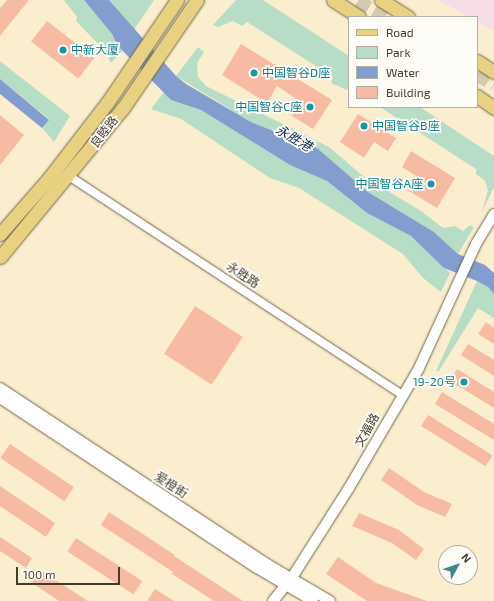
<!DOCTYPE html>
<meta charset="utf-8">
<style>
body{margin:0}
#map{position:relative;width:494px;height:601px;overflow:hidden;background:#faeecf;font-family:"Exo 2","Noto Sans SC",sans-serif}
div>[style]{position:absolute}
.education>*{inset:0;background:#f7dde5}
.green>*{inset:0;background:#b8ddc6}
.water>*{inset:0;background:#839ece}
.building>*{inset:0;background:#f7bba3;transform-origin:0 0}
.trunk-tunnel>*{height:13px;margin-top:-6.5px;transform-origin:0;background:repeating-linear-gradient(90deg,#d5caaf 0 13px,transparent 0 19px)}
.roads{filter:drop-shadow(0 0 1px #70664a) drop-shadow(0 0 1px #70664a)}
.minor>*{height:8px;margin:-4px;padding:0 4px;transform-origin:4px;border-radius:4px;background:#fff}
.tertiary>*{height:10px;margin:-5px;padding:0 5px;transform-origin:5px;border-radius:5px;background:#fff}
.primary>*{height:13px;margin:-6.5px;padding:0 6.5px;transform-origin:6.5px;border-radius:6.5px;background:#e8d282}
.dots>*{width:11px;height:11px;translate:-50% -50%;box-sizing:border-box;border:2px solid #fefcf6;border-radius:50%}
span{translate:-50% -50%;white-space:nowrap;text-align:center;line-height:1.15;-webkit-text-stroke:3.5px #fefcf6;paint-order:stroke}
.culture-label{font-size:12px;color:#0d838f}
.left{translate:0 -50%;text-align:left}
.right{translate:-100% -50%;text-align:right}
.street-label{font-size:12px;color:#403c2f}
.water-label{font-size:13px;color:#07255d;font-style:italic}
.legend{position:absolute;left:348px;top:16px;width:130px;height:92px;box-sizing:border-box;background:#fefcf6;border:1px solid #b2afa6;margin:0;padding:5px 7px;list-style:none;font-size:12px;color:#403c2f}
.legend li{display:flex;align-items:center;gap:8px;height:20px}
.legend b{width:20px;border:1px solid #b2afa6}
.north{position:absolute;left:438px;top:545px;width:40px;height:40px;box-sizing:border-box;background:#fefcf6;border:1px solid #b2afa6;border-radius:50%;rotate:50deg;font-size:11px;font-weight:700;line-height:16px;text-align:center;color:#403c2f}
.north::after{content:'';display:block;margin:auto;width:14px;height:18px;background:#3e868c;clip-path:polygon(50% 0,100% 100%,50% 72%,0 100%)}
.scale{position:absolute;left:16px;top:567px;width:104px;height:18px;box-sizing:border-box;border:2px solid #403c2f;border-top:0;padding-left:5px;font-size:12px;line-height:14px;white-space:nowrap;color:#403c2f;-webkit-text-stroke:3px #fefcf6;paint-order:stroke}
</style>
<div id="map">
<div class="education">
<i style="clip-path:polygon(438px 0,494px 0,494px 31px,477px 22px,477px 17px,469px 17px)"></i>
</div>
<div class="green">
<i style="clip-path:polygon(64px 0,84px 0,112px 34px,123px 50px,111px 63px,104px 50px,76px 21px,77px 17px)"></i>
<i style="clip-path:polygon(109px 0,154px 0,134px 30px)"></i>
<i style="clip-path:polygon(236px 0,263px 0,349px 56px,349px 86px,347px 90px,331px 83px,333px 77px,247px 22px,242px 26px,233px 21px,218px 27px,213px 25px)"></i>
<i style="clip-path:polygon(198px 47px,204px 52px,197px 63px,198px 77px,206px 86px,329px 147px,363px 176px,421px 211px,443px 228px,455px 226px,463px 231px,470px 225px,474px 227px,458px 254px,434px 232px,368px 192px,317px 148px,251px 122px,176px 76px)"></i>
<i style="clip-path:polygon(0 61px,70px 116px,54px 142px,42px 128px,49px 119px,0 79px)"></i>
<i style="clip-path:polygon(164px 92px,171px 100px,201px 110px,290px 165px,327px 181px,367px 213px,411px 236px,450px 273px,441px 292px,423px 278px,403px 254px,299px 188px,270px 178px,181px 119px,151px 109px)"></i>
<i style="clip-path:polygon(380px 107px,420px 107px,494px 156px,494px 187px,482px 212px,488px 190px,485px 181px,476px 174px,476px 169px)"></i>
<i style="clip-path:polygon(477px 281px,488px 287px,494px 294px,494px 318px,478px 308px,439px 371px,436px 371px)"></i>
</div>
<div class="water">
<i style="clip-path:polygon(84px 0,109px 0,176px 76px,186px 84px,251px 122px,317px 148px,368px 192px,434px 232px,458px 254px,485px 265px,494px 273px,494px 294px,488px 287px,477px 281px,444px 268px,411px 236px,367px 213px,327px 181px,290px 165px,201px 110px,171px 100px,118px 46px,112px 34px)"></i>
<i style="clip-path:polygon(0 79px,49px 120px,42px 128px,0 94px)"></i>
</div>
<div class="building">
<i style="clip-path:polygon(7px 0,29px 0,0 36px,0 8px)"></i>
<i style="left:47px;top:21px;width:60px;height:26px;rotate:38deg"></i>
<i style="clip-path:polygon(241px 44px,332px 100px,313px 129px,289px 114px,298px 100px,277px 86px,267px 103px,222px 75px)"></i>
<i style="clip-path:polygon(358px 114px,396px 138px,388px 151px,374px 142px,364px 158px,340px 142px)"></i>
<i style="clip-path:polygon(0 115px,24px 135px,0 165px)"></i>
<i style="clip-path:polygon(411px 151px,455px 178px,437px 208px,407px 190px,416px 176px,402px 167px)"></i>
<i style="left:195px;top:306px;width:57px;height:57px;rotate:33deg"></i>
<i style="clip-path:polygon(486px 322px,494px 328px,494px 344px,478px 334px)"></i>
<i style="clip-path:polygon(468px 344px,494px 360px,494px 376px,461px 355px)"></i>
<i style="clip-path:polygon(457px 369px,494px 392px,494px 408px,450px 381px)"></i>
<i style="clip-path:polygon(442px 392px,494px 424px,494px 440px,435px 404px)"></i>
<i style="left:428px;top:415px;width:76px;height:13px;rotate:32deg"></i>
<i style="left:10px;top:444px;width:77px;height:17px;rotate:34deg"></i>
<i style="clip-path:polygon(389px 468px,424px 492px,452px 504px,445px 517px,417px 505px,381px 480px)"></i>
<i style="clip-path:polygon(0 486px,55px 523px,46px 537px,0 506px)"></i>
<i style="clip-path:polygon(109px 512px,175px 555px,174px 556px,243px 601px,214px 601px,172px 574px,173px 572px,101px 525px)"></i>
<i style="clip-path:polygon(359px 513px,399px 530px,424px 549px,416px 560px,392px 543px,352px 526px)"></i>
<i style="clip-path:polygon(0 537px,32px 558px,26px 568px,0 551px)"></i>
<i style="left:76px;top:538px;width:79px;height:16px;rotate:33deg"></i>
<i style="clip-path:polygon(338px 557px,376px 583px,427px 601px,367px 601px,326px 574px)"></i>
<i style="clip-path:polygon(40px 570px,88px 601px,59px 601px,32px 583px)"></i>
<i style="clip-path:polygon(155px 589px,174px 601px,147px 601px)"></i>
</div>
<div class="trunk-tunnel">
<i style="left:358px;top:0;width:32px;rotate:32deg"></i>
<i style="left:477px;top:74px;width:20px;rotate:33deg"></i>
</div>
<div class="roads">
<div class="minor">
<i style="left:69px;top:176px;width:399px;rotate:33.3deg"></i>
</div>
<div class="tertiary">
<i style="left:0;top:388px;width:320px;rotate:33.4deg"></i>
<i style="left:267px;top:564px;width:73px;rotate:30.4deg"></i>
<i style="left:0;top:398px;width:308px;rotate:33.5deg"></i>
<i style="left:257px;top:568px;width:65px;rotate:30.5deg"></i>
<i style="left:273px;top:601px;width:28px;rotate:-51deg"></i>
<i style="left:291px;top:579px;width:108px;rotate:-57.5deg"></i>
<i style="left:349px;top:488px;width:139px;rotate:-59.7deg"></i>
<i style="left:419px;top:368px;width:136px;rotate:-65.3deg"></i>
<i style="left:476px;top:244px;width:35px;rotate:-59deg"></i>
</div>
<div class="primary">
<i style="left:333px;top:0;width:31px;rotate:33deg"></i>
<i style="left:381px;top:0;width:32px;rotate:32deg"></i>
<i style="left:477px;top:61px;width:20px;rotate:33deg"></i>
<i style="left:477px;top:96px;width:21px;rotate:35deg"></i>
<i style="left:0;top:234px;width:74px;rotate:-48.8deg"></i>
<i style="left:49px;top:178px;width:95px;rotate:-52.3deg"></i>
<i style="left:107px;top:103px;width:125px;rotate:-55.8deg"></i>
<i style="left:0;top:257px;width:193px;rotate:-50.5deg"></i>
<i style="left:123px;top:108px;width:131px;rotate:-55.6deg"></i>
</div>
</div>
<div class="dots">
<i style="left:63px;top:50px;background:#0f9aa8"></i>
<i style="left:254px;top:73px;background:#0f9aa8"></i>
<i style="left:310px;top:107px;background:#0f9aa8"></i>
<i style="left:364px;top:126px;background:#0f9aa8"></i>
<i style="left:431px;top:184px;background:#0f9aa8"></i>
<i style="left:464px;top:382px;background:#0f9aa8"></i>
</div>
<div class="culture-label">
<span class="left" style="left:71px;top:50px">中新大厦</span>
<span class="left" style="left:262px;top:73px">中国智谷D座</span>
<span class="right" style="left:302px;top:107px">中国智谷C座</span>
<span class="left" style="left:372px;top:126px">中国智谷B座</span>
<span class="right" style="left:423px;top:184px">中国智谷A座</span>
<span class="right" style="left:456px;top:382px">19-20号</span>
</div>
<div class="street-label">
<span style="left:104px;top:132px;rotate:-52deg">良睦路</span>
<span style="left:243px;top:275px;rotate:33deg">永胜路</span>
<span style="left:367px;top:430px;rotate:-60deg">文福路</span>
<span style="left:171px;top:485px;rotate:33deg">爱橙街</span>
</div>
<div class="water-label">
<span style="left:294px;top:138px;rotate:30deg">永胜港</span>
</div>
<ul class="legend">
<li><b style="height:5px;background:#e8d282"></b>Road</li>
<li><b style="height:11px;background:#b8ddc6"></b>Park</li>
<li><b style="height:11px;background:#839ece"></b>Water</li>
<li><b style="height:11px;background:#f7bba3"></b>Building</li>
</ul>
<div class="north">N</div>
<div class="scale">100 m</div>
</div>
